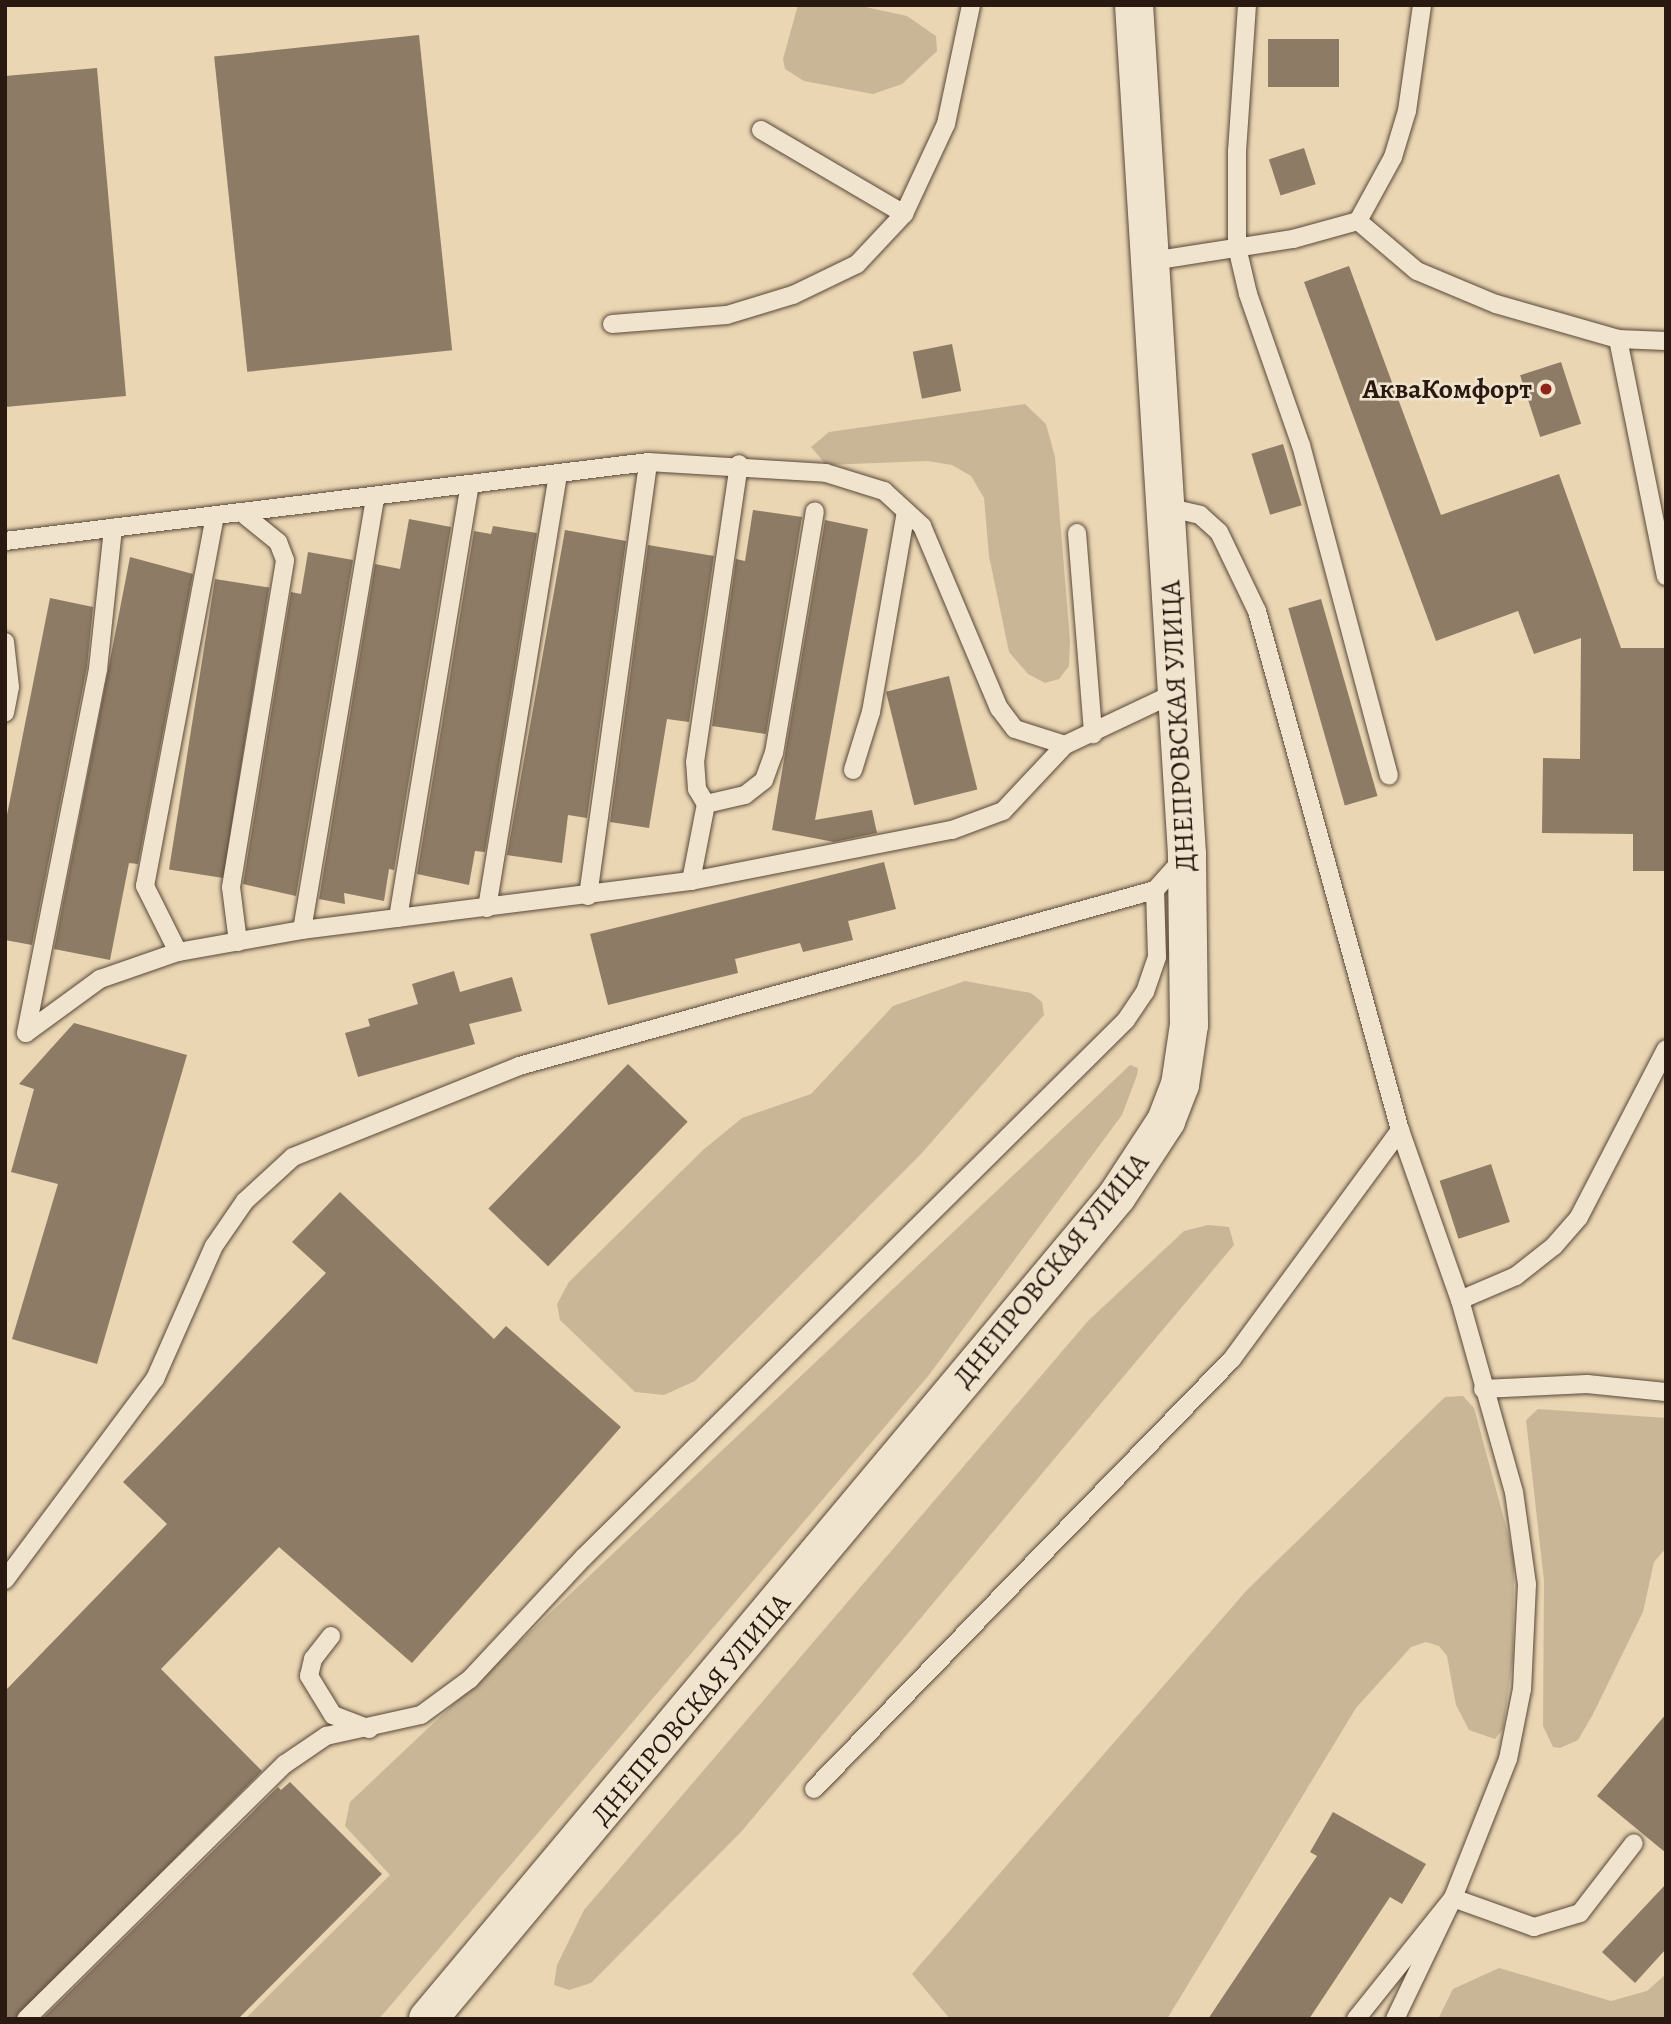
<!DOCTYPE html>
<meta charset="utf-8">
<style>
body{margin:0}
#map{position:relative;width:1671px;height:2024px;overflow:hidden;background:#ead6b3;font-family:Alegreya,serif}
div>[style]{position:absolute}
.green>*{inset:0;background:#c9b697}
.building>*{inset:0;background:#8d7b65;transform-origin:0 0}
.roads{filter:drop-shadow(0 0 2px #594839) drop-shadow(0 0 2px #594839)}
.service>*{height:18px;margin:-9px;padding:0 9px;transform-origin:9px;border-radius:9px;background:#f1e4ce}
.secondary>*{height:38px;margin:-19px;padding:0 19px;transform-origin:19px;border-radius:19px;background:#f1e4ce}
.dots>*{width:19px;height:19px;translate:-50% -50%;box-sizing:border-box;border:4px solid #f1e4ce;border-radius:50%}
span{translate:-50% -50%;white-space:nowrap;text-align:center;line-height:1.15;-webkit-text-stroke:5px #f1e4ce;paint-order:stroke}
.poi-label{font-size:28px;color:#291910;font-weight:700}
.right{translate:-100% -50%;text-align:right}
.street-label{font-size:28px;color:#291910}
.frame{position:absolute;inset:0;border:7px solid #291910;pointer-events:none}
</style>
<div id="map">
<div class="green">
<i style="clip-path:polygon(798px 5px,856px 5px,907px 16px,936px 36px,937px 51px,902px 84px,873px 94px,804px 81px,785px 69px,783px 59px)"></i>
<i style="clip-path:polygon(1025px 404px,1046px 424px,1055px 457px,1070px 641px,1069px 666px,1059px 679px,1045px 683px,1028px 674px,1009px 652px,989px 556px,984px 498px,971px 476px,952px 465px,927px 461px,826px 465px,811px 447px,829px 432px)"></i>
<i style="clip-path:polygon(965px 981px,1031px 993px,1042px 1002px,1044px 1015px,920px 1155px,695px 1381px,664px 1395px,635px 1392px,560px 1320px,557px 1304px,569px 1282px,703px 1150px,742px 1118px,811px 1094px,893px 1006px)"></i>
<i style="clip-path:polygon(1130px 1065px,1138px 1068px,1137px 1075px,1122px 1115px,929px 1375px,379px 2019px,245px 2019px,390px 1875px,345px 1826px,350px 1802px)"></i>
<i style="clip-path:polygon(1208px 1225px,1229px 1227px,1234px 1245px,741px 1832px,591px 1983px,569px 1990px,554px 1985px,557px 1965px,584px 1910px,1088px 1321px,1184px 1231px)"></i>
<i style="clip-path:polygon(1463px 1396px,1474px 1408px,1514px 1556px,1513px 1658px,1503px 1729px,1495px 1739px,1469px 1730px,1456px 1705px,1447px 1656px,1439px 1646px,1426px 1642px,1411px 1647px,1356px 1708px,1167px 2019px,950px 2019px,912px 1974px,1247px 1590px,1445px 1397px)"></i>
<i style="clip-path:polygon(1538px 1409px,1666px 1418px,1666px 1548px,1654px 1562px,1643px 1612px,1592px 1716px,1578px 1740px,1560px 1748px,1553px 1747px,1543px 1726px,1544px 1581px,1526px 1420px)"></i>
<i style="clip-path:polygon(1499px 1968px,1611px 2001px,1647px 1991px,1666px 1974px,1666px 2019px,1438px 2019px,1453px 1989px)"></i>
</div>
<div class="building">
<i style="left:419px;top:35px;width:317px;height:206px;rotate:84deg"></i>
<i style="left:1268px;top:39px;width:71px;height:48px"></i>
<i style="clip-path:polygon(97px 68px,126px 396px,5px 407px,5px 76px)"></i>
<i style="left:1304px;top:148px;width:38px;height:37px;rotate:72deg"></i>
<i style="clip-path:polygon(1349px 266px,1441px 515px,1559px 474px,1621px 648px,1666px 648px,1666px 871px,1633px 871px,1633px 834px,1542px 833px,1543px 758px,1580px 759px,1581px 638px,1534px 654px,1518px 611px,1436px 641px,1304px 282px)"></i>
<i style="left:952px;top:344px;width:48px;height:40px;rotate:79deg"></i>
<i style="left:1561px;top:362px;width:65px;height:43px;rotate:72deg"></i>
<i style="left:1283px;top:444px;width:64px;height:33px;rotate:73deg"></i>
<i style="clip-path:polygon(753px 510px,802px 517px,766px 734px,712px 726px,736px 559px,745px 561px)"></i>
<i style="clip-path:polygon(409px 519px,451px 527px,394px 870px,389px 869px,384px 901px,344px 893px,345px 904px,319px 899px,375px 564px,400px 569px)"></i>
<i style="clip-path:polygon(825px 520px,868px 529px,815px 820px,872px 810px,877px 833px,834px 842px,772px 830px)"></i>
<i style="clip-path:polygon(493px 526px,537px 533px,485px 852px,475px 851px,469px 885px,417px 874px,474px 531px,491px 534px)"></i>
<i style="clip-path:polygon(565px 530px,626px 541px,587px 818px,568px 815px,562px 863px,507px 855px)"></i>
<i style="clip-path:polygon(648px 545px,714px 556px,689px 722px,667px 719px,649px 828px,610px 822px)"></i>
<i style="clip-path:polygon(308px 552px,353px 560px,296px 896px,243px 884px,291px 592px,301px 594px)"></i>
<i style="clip-path:polygon(130px 557px,193px 574px,138px 864px,129px 863px,110px 960px,54px 949px)"></i>
<i style="left:215px;top:579px;width:55px;height:294px;rotate:9deg"></i>
<i style="clip-path:polygon(50px 598px,93px 607px,87px 667px,32px 945px,5px 940px,5px 825px)"></i>
<i style="left:1321px;top:599px;width:205px;height:34px;rotate:74deg"></i>
<i style="left:949px;top:676px;width:117px;height:65px;rotate:76deg"></i>
<i style="clip-path:polygon(884px 862px,896px 909px,848px 921px,853px 940px,803px 952px,800px 943px,735px 959px,738px 973px,608px 1005px,590px 934px)"></i>
<i style="clip-path:polygon(454px 971px,460px 992px,512px 977px,522px 1011px,469px 1024px,475px 1044px,358px 1077px,345px 1033px,370px 1026px,368px 1019px,418px 1004px,412px 984px)"></i>
<i style="clip-path:polygon(74px 1023px,187px 1055px,97px 1364px,12px 1339px,58px 1184px,11px 1172px,34px 1089px,19px 1084px)"></i>
<i style="left:628px;top:1064px;width:83px;height:201px;rotate:44deg"></i>
<i style="left:1491px;top:1164px;width:61px;height:54px;rotate:72deg"></i>
<i style="clip-path:polygon(340px 1192px,494px 1339px,506px 1326px,621px 1427px,412px 1663px,279px 1547px,161px 1669px,262px 1771px,15px 2019px,5px 2019px,5px 1691px,167px 1524px,123px 1482px,326px 1273px,292px 1242px)"></i>
<i style="clip-path:polygon(1666px 1714px,1666px 1853px,1597px 1796px)"></i>
<i style="clip-path:polygon(290px 1782px,382px 1874px,238px 2019px,42px 2019px,278px 1787px,281px 1790px)"></i>
<i style="clip-path:polygon(1333px 1812px,1426px 1864px,1402px 1904px,1390px 1897px,1309px 2019px,1208px 2019px,1317px 1856px,1310px 1852px)"></i>
<i style="clip-path:polygon(1666px 1884px,1666px 1949px,1635px 1983px,1602px 1952px)"></i>
</div>
<div class="roads">
<div class="service">
<i style="left:1247px;top:5px;width:146px;rotate:93.9deg"></i>
<i style="left:1237px;top:151px;width:96px;rotate:90deg"></i>
<i style="left:1237px;top:247px;width:48px;rotate:76.8deg"></i>
<i style="left:1248px;top:294px;width:160px;rotate:70.7deg"></i>
<i style="left:1301px;top:445px;width:342px;rotate:75.1deg"></i>
<i style="left:761px;top:130px;width:166px;rotate:30.4deg"></i>
<i style="left:904px;top:214px;width:99px;rotate:-65deg"></i>
<i style="left:946px;top:124px;width:122px;rotate:-78.1deg"></i>
<i style="left:1358px;top:221px;width:73px;rotate:-61.3deg"></i>
<i style="left:1393px;top:157px;width:48px;rotate:-73.1deg"></i>
<i style="left:1407px;top:111px;width:107px;rotate:-81.9deg"></i>
<i style="left:1152px;top:261px;width:143px;rotate:-8.9deg"></i>
<i style="left:1293px;top:239px;width:67px;rotate:-15.5deg"></i>
<i style="left:1358px;top:221px;width:77px;rotate:40.3deg"></i>
<i style="left:1417px;top:271px;width:86px;rotate:22.7deg"></i>
<i style="left:1496px;top:304px;width:127px;rotate:16deg"></i>
<i style="left:1618px;top:339px;width:48px;rotate:2.4deg"></i>
<i style="left:612px;top:324px;width:115px;rotate:-4.5deg"></i>
<i style="left:727px;top:315px;width:69px;rotate:-16.9deg"></i>
<i style="left:793px;top:295px;width:71px;rotate:-25.8deg"></i>
<i style="left:857px;top:264px;width:69px;rotate:-46.8deg"></i>
<i style="left:1618px;top:339px;width:242px;rotate:78.6deg"></i>
<i style="left:1166px;top:507px;width:35px;rotate:13deg"></i>
<i style="left:1200px;top:515px;width:25px;rotate:42deg"></i>
<i style="left:1219px;top:532px;width:88px;rotate:64.3deg"></i>
<i style="left:1257px;top:611px;width:538px;rotate:74.6deg"></i>
<i style="left:1400px;top:1130px;width:180px;rotate:70.6deg"></i>
<i style="left:1460px;top:1300px;width:199px;rotate:74.3deg"></i>
<i style="left:1514px;top:1492px;width:93px;rotate:82deg"></i>
<i style="left:1527px;top:1584px;width:105px;rotate:92.7deg"></i>
<i style="left:1522px;top:1689px;width:71px;rotate:101.3deg"></i>
<i style="left:1508px;top:1759px;width:149px;rotate:111.6deg"></i>
<i style="left:1453px;top:1898px;width:134px;rotate:115.6deg"></i>
<i style="left:1077px;top:533px;width:202px;rotate:85.4deg"></i>
<i style="left:5px;top:541px;width:648px;rotate:-7deg"></i>
<i style="left:648px;top:462px;width:178px;rotate:3.5deg"></i>
<i style="left:826px;top:473px;width:61px;rotate:17.2deg"></i>
<i style="left:884px;top:491px;width:52px;rotate:42.6deg"></i>
<i style="left:922px;top:526px;width:198px;rotate:67.1deg"></i>
<i style="left:999px;top:708px;width:26px;rotate:53deg"></i>
<i style="left:1015px;top:729px;width:52px;rotate:17.7deg"></i>
<i style="left:1065px;top:745px;width:124px;rotate:-25.3deg"></i>
<i style="left:5px;top:642px;width:45px;rotate:83.7deg"></i>
<i style="left:10px;top:687px;width:26px;rotate:101deg"></i>
<i style="left:853px;top:770px;width:61px;rotate:-72.8deg"></i>
<i style="left:871px;top:712px;width:203px;rotate:-80.1deg"></i>
<i style="left:706px;top:804px;width:40px;rotate:-13deg"></i>
<i style="left:745px;top:795px;width:24px;rotate:-38deg"></i>
<i style="left:764px;top:780px;width:29px;rotate:-70deg"></i>
<i style="left:774px;top:753px;width:245px;rotate:-80.4deg"></i>
<i style="left:691px;top:881px;width:78px;rotate:-79deg"></i>
<i style="left:706px;top:804px;width:17px;rotate:-121deg"></i>
<i style="left:697px;top:789px;width:27px;rotate:-94deg"></i>
<i style="left:695px;top:762px;width:301px;rotate:-81.6deg"></i>
<i style="left:588px;top:896px;width:438px;rotate:-82.1deg"></i>
<i style="left:487px;top:908px;width:439px;rotate:-80.7deg"></i>
<i style="left:398px;top:918px;width:440px;rotate:-80.6deg"></i>
<i style="left:302px;top:930px;width:439px;rotate:-80.4deg"></i>
<i style="left:238px;top:942px;width:55px;rotate:-97.3deg"></i>
<i style="left:231px;top:887px;width:331px;rotate:-80.6deg"></i>
<i style="left:285px;top:560px;width:19px;rotate:-111deg"></i>
<i style="left:278px;top:542px;width:46px;rotate:-141.1deg"></i>
<i style="left:178px;top:952px;width:74px;rotate:-116.6deg"></i>
<i style="left:145px;top:886px;width:377px;rotate:-79.3deg"></i>
<i style="left:26px;top:1033px;width:92px;rotate:-36.1deg"></i>
<i style="left:100px;top:979px;width:83px;rotate:-19.1deg"></i>
<i style="left:178px;top:952px;width:126px;rotate:-10.1deg"></i>
<i style="left:302px;top:930px;width:392px;rotate:-7.2deg"></i>
<i style="left:691px;top:881px;width:266px;rotate:-11.1deg"></i>
<i style="left:952px;top:830px;width:54px;rotate:-20.4deg"></i>
<i style="left:1003px;top:811px;width:91px;rotate:-46.8deg"></i>
<i style="left:26px;top:1033px;width:371px;rotate:-78.8deg"></i>
<i style="left:98px;top:669px;width:142px;rotate:-83.9deg"></i>
<i style="left:1460px;top:1300px;width:61px;rotate:-23.2deg"></i>
<i style="left:1516px;top:1276px;width:48px;rotate:-38.3deg"></i>
<i style="left:1554px;top:1246px;width:38px;rotate:-49deg"></i>
<i style="left:1579px;top:1217px;width:189px;rotate:-62.6deg"></i>
<i style="left:1483px;top:1389px;width:104px;rotate:-2.8deg"></i>
<i style="left:1587px;top:1384px;width:79px;rotate:5.8deg"></i>
<i style="left:5px;top:1580px;width:251px;rotate:-53.3deg"></i>
<i style="left:155px;top:1379px;width:145px;rotate:-66.1deg"></i>
<i style="left:214px;top:1246px;width:55px;rotate:-55.4deg"></i>
<i style="left:245px;top:1201px;width:65px;rotate:-42.5deg"></i>
<i style="left:293px;top:1157px;width:244px;rotate:-21.9deg"></i>
<i style="left:519px;top:1066px;width:660px;rotate:-15.47deg"></i>
<i style="left:1155px;top:890px;width:40px;rotate:-48deg"></i>
<i style="left:331px;top:1636px;width:29px;rotate:128deg"></i>
<i style="left:313px;top:1659px;width:17px;rotate:103deg"></i>
<i style="left:309px;top:1676px;width:46px;rotate:58.4deg"></i>
<i style="left:333px;top:1715px;width:39px;rotate:21deg"></i>
<i style="left:814px;top:1789px;width:600px;rotate:-45.81deg"></i>
<i style="left:1232px;top:1359px;width:284px;rotate:-53.7deg"></i>
<i style="left:26px;top:2019px;width:363px;rotate:-44.6deg"></i>
<i style="left:285px;top:1764px;width:50px;rotate:-34.3deg"></i>
<i style="left:326px;top:1736px;width:97px;rotate:-12.5deg"></i>
<i style="left:421px;top:1715px;width:61px;rotate:-36.3deg"></i>
<i style="left:470px;top:1679px;width:166px;rotate:-47deg"></i>
<i style="left:583px;top:1558px;width:764px;rotate:-44.73deg"></i>
<i style="left:1126px;top:1020px;width:34px;rotate:-56deg"></i>
<i style="left:1145px;top:992px;width:37px;rotate:-71deg"></i>
<i style="left:1157px;top:957px;width:67px;rotate:-91.7deg"></i>
<i style="left:1356px;top:2019px;width:155px;rotate:-51.3deg"></i>
<i style="left:1453px;top:1898px;width:86px;rotate:19.7deg"></i>
<i style="left:1534px;top:1927px;width:48px;rotate:-16.9deg"></i>
<i style="left:1580px;top:1913px;width:88px;rotate:-52.4deg"></i>
</div>
<div class="secondary">
<i style="left:428px;top:2019px;width:1073px;rotate:-50.06deg"></i>
<i style="left:1117px;top:1196px;width:90px;rotate:-56.8deg"></i>
<i style="left:1166px;top:1121px;width:39px;rotate:-69deg"></i>
<i style="left:1180px;top:1085px;width:61px;rotate:-81.5deg"></i>
<i style="left:1189px;top:1025px;width:171px;rotate:-90.7deg"></i>
<i style="left:1187px;top:854px;width:851px;rotate:-93.57deg"></i>
</div>
</div>
<div class="dots">
<i style="left:1546px;top:389px;background:#8f2418"></i>
</div>
<div class="poi-label">
<span class="right" style="left:1532px;top:389px">АкваКомфорт</span>
</div>
<div class="street-label">
<span style="left:1178px;top:726px;rotate:-93deg">ДНЕПРОВСКАЯ УЛИЦА</span>
<span style="left:1051px;top:1270px;rotate:-51deg">ДНЕПРОВСКАЯ УЛИЦА</span>
<span style="left:691px;top:1709px;rotate:-50deg">ДНЕПРОВСКАЯ УЛИЦА</span>
</div>
<div class="frame"></div>
</div>
